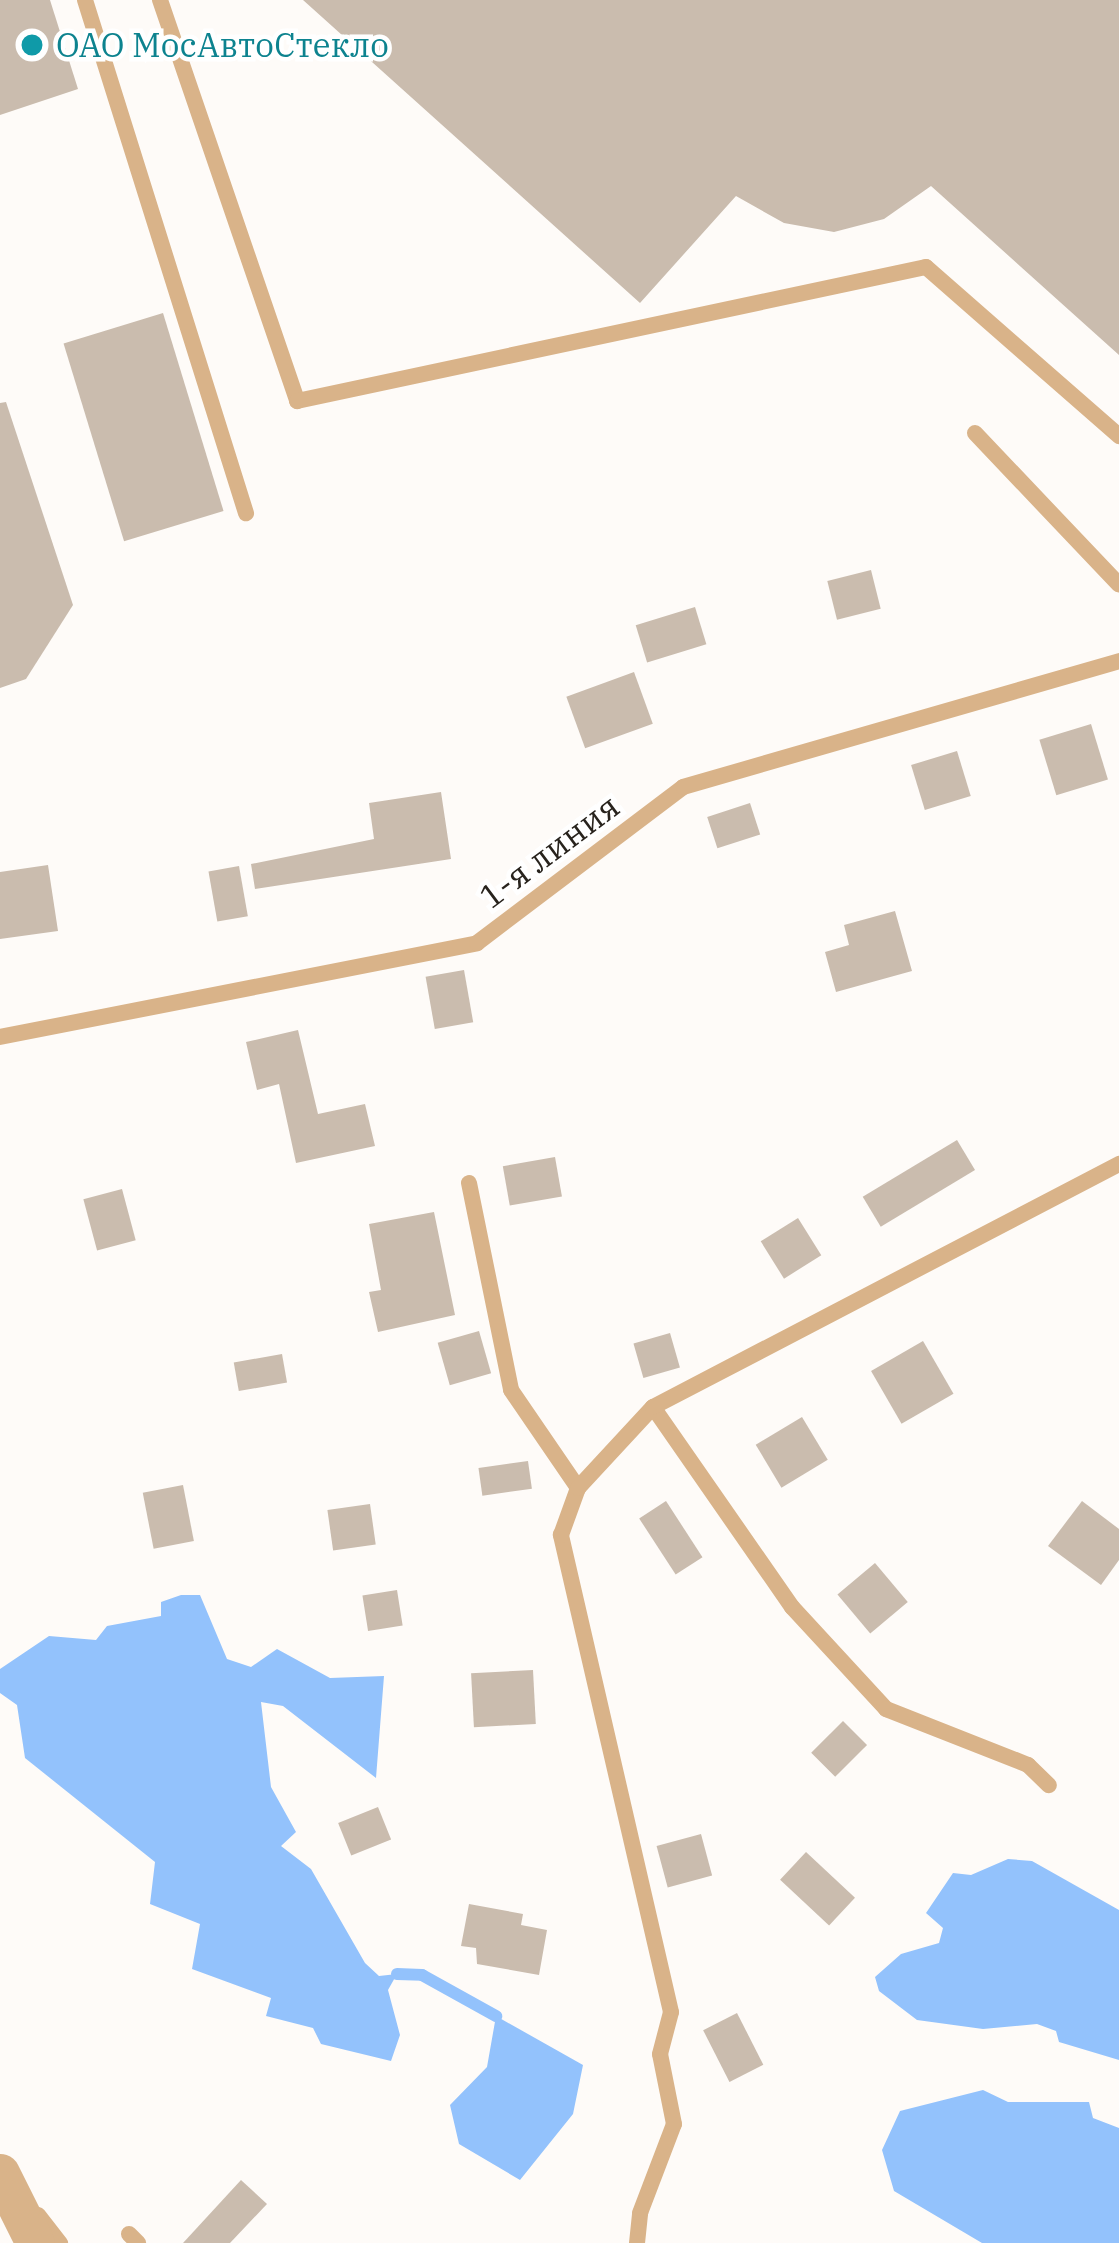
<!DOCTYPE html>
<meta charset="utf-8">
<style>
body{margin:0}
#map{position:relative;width:1119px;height:2243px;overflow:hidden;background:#fefbf8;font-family:"IBM Plex Serif",serif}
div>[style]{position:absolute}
.water>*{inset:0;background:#93c2fc}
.stream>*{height:12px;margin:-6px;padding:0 6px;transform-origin:6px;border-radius:6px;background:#93c2fc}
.building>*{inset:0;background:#cabcae;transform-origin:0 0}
.service>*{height:16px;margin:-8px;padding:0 8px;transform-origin:8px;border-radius:8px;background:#d9b389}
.tertiary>*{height:39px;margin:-19.5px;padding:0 19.5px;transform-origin:19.5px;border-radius:19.5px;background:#d9b389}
.dots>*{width:33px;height:33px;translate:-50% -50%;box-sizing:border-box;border:6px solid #fff;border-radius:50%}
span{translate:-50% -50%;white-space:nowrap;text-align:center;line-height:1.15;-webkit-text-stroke:9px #fff;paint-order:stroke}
.culture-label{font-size:33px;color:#0d838f}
.left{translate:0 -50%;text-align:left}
.street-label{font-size:33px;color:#28231d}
</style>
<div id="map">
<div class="water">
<i style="clip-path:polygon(181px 1595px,200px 1595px,227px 1659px,251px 1667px,277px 1649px,330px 1678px,384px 1676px,376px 1778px,283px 1706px,261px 1702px,271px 1787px,296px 1832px,281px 1846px,311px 1869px,365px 1963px,379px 1976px,397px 1974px,388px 1990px,400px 2035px,391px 2061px,321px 2044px,313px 2028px,266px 2016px,271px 1998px,192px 1969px,200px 1924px,150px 1904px,155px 1862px,25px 1758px,17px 1705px,0 1693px,0 1669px,49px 1636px,96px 1640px,107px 1626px,161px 1616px,161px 1602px)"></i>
<i style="clip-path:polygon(1008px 1859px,1032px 1861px,1119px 1910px,1119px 2060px,1059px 2042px,1056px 2031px,1037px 2024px,983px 2029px,917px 2020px,879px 1991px,875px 1977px,901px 1954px,939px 1943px,943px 1928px,926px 1913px,953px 1873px,971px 1875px)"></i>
<i style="clip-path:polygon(496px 2016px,583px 2065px,573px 2114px,520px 2180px,459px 2144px,450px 2105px,487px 2067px)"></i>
<i style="clip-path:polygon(983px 2090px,1008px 2102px,1089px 2102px,1093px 2118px,1119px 2128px,1119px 2243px,982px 2243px,894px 2191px,882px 2150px,900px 2111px)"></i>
</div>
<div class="stream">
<i style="left:397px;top:1974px;width:25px;rotate:2deg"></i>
<i style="left:422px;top:1975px;width:85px;rotate:29deg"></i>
</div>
<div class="building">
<i style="clip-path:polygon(0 0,50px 0,78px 89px,0 115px)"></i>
<i style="clip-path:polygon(303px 0,1119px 0,1119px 355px,931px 186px,884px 219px,834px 232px,784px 223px,736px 196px,640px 303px)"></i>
<i style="left:163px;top:313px;width:207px;height:104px;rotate:73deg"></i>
<i style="clip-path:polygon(6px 402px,73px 605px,26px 679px,0 688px,0 403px)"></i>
<i style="left:871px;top:570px;width:40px;height:45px;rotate:76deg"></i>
<i style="left:695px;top:607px;width:39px;height:62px;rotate:73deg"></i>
<i style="left:634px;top:672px;width:55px;height:72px;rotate:70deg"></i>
<i style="left:1091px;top:724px;width:58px;height:54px;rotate:73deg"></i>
<i style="left:957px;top:751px;width:47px;height:48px;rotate:73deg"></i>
<i style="clip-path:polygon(441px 792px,451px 859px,255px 889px,251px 864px,374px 839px,369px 803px)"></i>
<i style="left:750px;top:803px;width:33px;height:45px;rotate:72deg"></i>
<i style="clip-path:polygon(48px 865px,58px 931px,0 939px,0 872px)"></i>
<i style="left:239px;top:866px;width:51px;height:31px;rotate:80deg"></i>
<i style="clip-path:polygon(895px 911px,912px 971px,836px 992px,825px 952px,849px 945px,844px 925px)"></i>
<i style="left:464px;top:970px;width:53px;height:39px;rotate:80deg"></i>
<i style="clip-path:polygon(298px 1030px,318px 1114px,365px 1104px,375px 1146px,296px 1163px,279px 1084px,257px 1090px,246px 1042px)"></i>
<i style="left:957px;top:1140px;width:35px;height:110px;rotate:59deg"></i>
<i style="left:555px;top:1157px;width:40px;height:53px;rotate:80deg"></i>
<i style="left:122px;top:1189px;width:53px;height:40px;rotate:75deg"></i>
<i style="clip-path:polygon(434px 1212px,455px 1315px,378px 1332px,369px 1292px,381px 1290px,369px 1224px)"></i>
<i style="left:798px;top:1218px;width:44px;height:44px;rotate:58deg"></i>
<i style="left:479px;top:1331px;width:44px;height:43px;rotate:74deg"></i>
<i style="left:670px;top:1333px;width:36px;height:38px;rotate:74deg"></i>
<i style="left:923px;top:1341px;width:61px;height:60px;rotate:60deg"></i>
<i style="left:282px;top:1354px;width:29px;height:49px;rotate:80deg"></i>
<i style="left:802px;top:1417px;width:50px;height:54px;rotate:59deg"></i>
<i style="left:528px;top:1461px;width:28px;height:50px;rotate:82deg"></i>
<i style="left:183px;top:1485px;width:57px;height:41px;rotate:79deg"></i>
<i style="left:666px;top:1501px;width:67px;height:32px;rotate:57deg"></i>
<i style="clip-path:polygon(1082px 1501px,1119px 1529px,1119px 1560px,1101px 1585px,1048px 1546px)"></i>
<i style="left:370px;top:1504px;width:41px;height:43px;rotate:82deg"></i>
<i style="left:875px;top:1563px;width:51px;height:49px;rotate:50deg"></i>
<i style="left:397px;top:1590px;width:36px;height:35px;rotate:81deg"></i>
<i style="left:533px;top:1670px;width:54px;height:62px;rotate:87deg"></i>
<i style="left:843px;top:1721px;width:34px;height:45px;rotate:45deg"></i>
<i style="left:378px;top:1807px;width:35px;height:43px;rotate:68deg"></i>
<i style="left:701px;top:1834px;width:43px;height:46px;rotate:75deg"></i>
<i style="left:806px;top:1852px;width:67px;height:38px;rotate:43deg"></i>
<i style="clip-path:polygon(469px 1904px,523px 1914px,521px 1925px,547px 1930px,539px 1975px,477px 1964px,476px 1948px,461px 1946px)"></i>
<i style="left:737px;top:2013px;width:58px;height:38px;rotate:63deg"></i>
<i style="clip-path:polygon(241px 2180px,267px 2204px,230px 2243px,183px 2243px)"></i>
</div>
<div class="service">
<i style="left:85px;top:0;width:538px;rotate:72.58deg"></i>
<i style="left:160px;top:0;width:424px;rotate:71.1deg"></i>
<i style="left:297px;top:401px;width:643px;rotate:-12.03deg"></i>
<i style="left:926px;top:267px;width:257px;rotate:41.2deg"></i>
<i style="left:975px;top:433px;width:209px;rotate:46.5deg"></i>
<i style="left:0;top:1037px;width:486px;rotate:-11.1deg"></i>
<i style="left:477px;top:943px;width:258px;rotate:-37.1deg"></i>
<i style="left:683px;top:787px;width:454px;rotate:-16.1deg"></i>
<i style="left:469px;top:1183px;width:211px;rotate:78.5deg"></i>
<i style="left:511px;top:1390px;width:119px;rotate:55.6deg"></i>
<i style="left:653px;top:1407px;width:244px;rotate:55.2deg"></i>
<i style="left:792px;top:1607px;width:139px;rotate:47.3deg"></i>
<i style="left:886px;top:1709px;width:153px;rotate:21.5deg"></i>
<i style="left:1028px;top:1765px;width:29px;rotate:44deg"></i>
<i style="left:38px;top:2215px;width:36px;rotate:52deg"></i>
<i style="left:129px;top:2234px;width:13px;rotate:45deg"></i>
<i style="left:637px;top:2243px;width:30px;rotate:-84deg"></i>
<i style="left:640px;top:2213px;width:95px;rotate:-69.1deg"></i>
<i style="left:674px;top:2124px;width:71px;rotate:-101.3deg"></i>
<i style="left:660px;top:2054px;width:43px;rotate:-75.3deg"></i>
<i style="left:671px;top:2012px;width:490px;rotate:-103deg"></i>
<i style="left:561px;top:1535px;width:50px;rotate:-70.1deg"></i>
<i style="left:578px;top:1488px;width:110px;rotate:-47.2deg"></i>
<i style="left:653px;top:1407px;width:526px;rotate:-27.54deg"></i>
</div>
<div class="tertiary">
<i style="left:0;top:2173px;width:78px;rotate:63.4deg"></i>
</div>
<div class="dots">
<i style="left:32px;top:45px;background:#0f9aa8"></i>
</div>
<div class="culture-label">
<span class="left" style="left:56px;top:45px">ОАО МосАвтоСтекло</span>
</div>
<div class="street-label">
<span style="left:549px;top:851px;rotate:-37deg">1-я линия</span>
</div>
</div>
